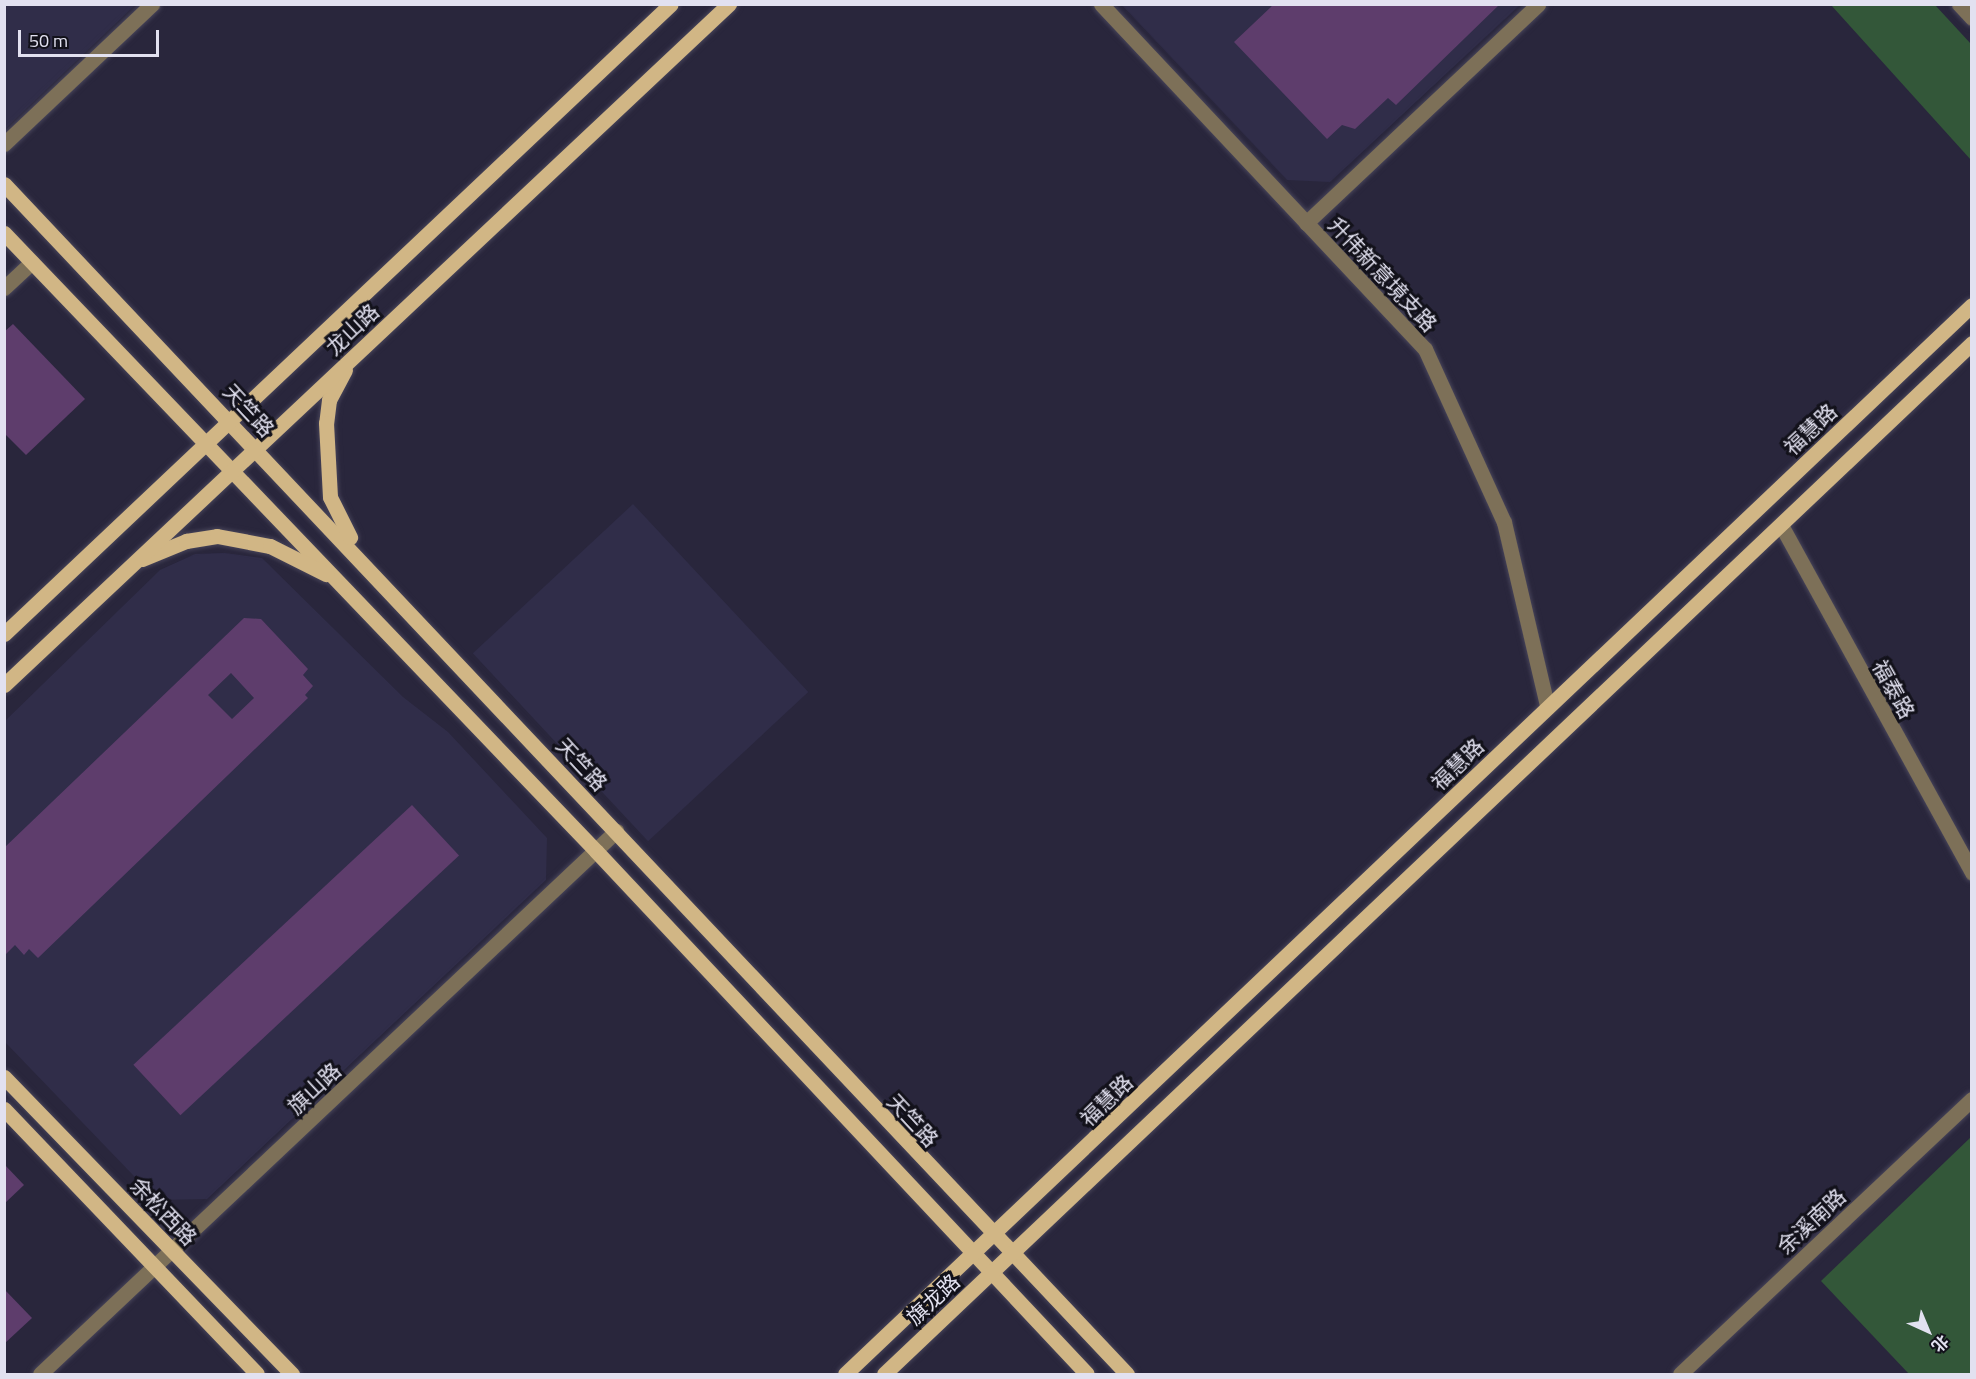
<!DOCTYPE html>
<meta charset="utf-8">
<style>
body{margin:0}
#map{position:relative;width:1976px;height:1379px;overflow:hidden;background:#29263c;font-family:"Titillium Web","Noto Sans SC",sans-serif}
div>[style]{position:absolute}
.built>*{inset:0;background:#302d49;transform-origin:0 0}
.green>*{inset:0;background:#335739}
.building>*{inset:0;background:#5e3d6c;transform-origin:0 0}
.roads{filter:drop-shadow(0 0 2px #474459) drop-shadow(0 0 2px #474459)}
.minor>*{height:15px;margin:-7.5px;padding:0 7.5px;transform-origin:7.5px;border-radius:7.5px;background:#7d7058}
.major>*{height:15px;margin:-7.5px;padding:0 7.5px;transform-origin:7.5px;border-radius:7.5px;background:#d1b685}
span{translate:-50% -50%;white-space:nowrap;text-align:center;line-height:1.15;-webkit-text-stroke:6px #12111a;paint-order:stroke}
.street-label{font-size:21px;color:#e2e1f0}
.frame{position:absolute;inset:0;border:6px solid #e2e1f0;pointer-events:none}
.north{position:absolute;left:1898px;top:1301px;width:60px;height:60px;-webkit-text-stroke:4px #12111a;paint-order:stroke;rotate:136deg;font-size:16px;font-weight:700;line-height:24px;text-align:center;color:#e2e1f0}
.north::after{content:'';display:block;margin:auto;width:21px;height:27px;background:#e2e1f0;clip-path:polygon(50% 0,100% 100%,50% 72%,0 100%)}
.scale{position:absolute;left:18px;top:30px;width:141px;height:27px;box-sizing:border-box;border:3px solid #e2e1f0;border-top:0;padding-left:8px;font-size:18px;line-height:21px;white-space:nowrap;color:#e2e1f0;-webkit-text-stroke:4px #12111a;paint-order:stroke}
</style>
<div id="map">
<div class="built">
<i style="clip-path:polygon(5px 4px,135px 4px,135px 5px,5px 129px)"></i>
<i style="clip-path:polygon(1122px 5px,1520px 5px,1330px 182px,1287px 180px)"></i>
<i style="left:633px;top:504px;width:257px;height:219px;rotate:47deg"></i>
<i style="clip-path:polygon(225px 553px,262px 558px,403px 697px,448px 732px,547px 838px,546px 880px,207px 1199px,157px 1200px,5px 1042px,5px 721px,160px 570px,195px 554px)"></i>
</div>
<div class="green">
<i style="clip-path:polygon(1831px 5px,1935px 5px,1971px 44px,1971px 160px)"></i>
<i style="clip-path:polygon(1971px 1137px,1971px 1374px,1909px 1374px,1821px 1281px)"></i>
</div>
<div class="building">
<i style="clip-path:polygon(1274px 4px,1500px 4px,1396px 105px,1388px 98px,1355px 129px,1342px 125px,1327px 139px,1234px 42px)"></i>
<i style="clip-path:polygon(13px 324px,85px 399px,26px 455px,4px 433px,4px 332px)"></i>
<i style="clip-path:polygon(evenodd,244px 618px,261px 619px,308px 669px,303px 675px,313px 686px,305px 695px,308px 698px,38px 958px,29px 949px,24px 955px,15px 945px,4px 956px,4px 848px,244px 618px,231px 673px,254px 698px,232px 719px,208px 695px,231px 673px)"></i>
<i style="left:412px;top:805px;width:69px;height:381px;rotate:47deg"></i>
<i style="clip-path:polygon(4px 1164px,24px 1185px,4px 1204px)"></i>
<i style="clip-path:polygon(4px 1289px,32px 1318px,4px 1344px)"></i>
</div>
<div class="roads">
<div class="minor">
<i style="left:1101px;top:4px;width:473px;rotate:46.8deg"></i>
<i style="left:1425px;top:349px;width:190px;rotate:65.5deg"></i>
<i style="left:1504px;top:522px;width:189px;rotate:76.8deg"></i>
<i style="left:1959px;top:4px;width:19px;rotate:47deg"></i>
<i style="left:4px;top:144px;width:204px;rotate:-43.4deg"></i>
<i style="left:1306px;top:223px;width:319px;rotate:-43.3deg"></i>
<i style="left:4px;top:288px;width:38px;rotate:-43deg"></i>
<i style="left:1781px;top:525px;width:397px;rotate:61.2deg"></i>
<i style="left:40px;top:1374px;width:792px;rotate:-43.31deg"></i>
<i style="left:1680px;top:1374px;width:401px;rotate:-43.3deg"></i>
</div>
<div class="major">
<i style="left:4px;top:184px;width:1636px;rotate:46.66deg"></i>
<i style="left:4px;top:233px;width:856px;rotate:46.23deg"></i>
<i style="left:596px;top:851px;width:717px;rotate:46.81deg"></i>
<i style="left:345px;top:370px;width:34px;rotate:118deg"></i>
<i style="left:329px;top:400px;width:23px;rotate:97deg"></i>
<i style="left:326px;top:423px;width:74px;rotate:86.9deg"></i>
<i style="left:330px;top:497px;width:45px;rotate:63.4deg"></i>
<i style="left:142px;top:559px;width:48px;rotate:-22.2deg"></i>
<i style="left:186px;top:541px;width:31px;rotate:-9deg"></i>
<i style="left:217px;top:536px;width:54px;rotate:10.7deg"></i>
<i style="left:270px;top:546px;width:63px;rotate:26.6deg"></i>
<i style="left:4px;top:634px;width:917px;rotate:-43.37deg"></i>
<i style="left:4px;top:685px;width:995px;rotate:-43.21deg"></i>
<i style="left:4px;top:1077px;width:414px;rotate:45.9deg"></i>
<i style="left:4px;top:1109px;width:366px;rotate:46.3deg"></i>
<i style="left:845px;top:1374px;width:1553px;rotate:-43.49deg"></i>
<i style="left:884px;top:1374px;width:1499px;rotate:-43.46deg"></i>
</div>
</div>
<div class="street-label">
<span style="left:1383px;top:274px;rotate:47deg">升伟新意境支路</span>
<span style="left:352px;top:329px;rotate:-43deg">龙山路</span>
<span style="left:249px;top:410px;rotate:47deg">天竺路</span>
<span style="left:1810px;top:429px;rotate:-43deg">福慧路</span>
<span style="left:1894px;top:689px;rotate:61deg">福泰路</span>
<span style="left:582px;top:764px;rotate:47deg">天竺路</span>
<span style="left:1457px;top:764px;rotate:-44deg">福慧路</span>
<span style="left:314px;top:1088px;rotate:-43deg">旗山路</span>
<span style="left:1106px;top:1100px;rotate:-44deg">福慧路</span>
<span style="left:913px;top:1120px;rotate:47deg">天竺路</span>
<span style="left:164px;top:1211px;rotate:46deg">余松西路</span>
<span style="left:1811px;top:1221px;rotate:-43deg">余溪南路</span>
<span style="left:933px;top:1299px;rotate:-43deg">旗龙路</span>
</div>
<div class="frame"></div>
<div class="north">北</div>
<div class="scale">50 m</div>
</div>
